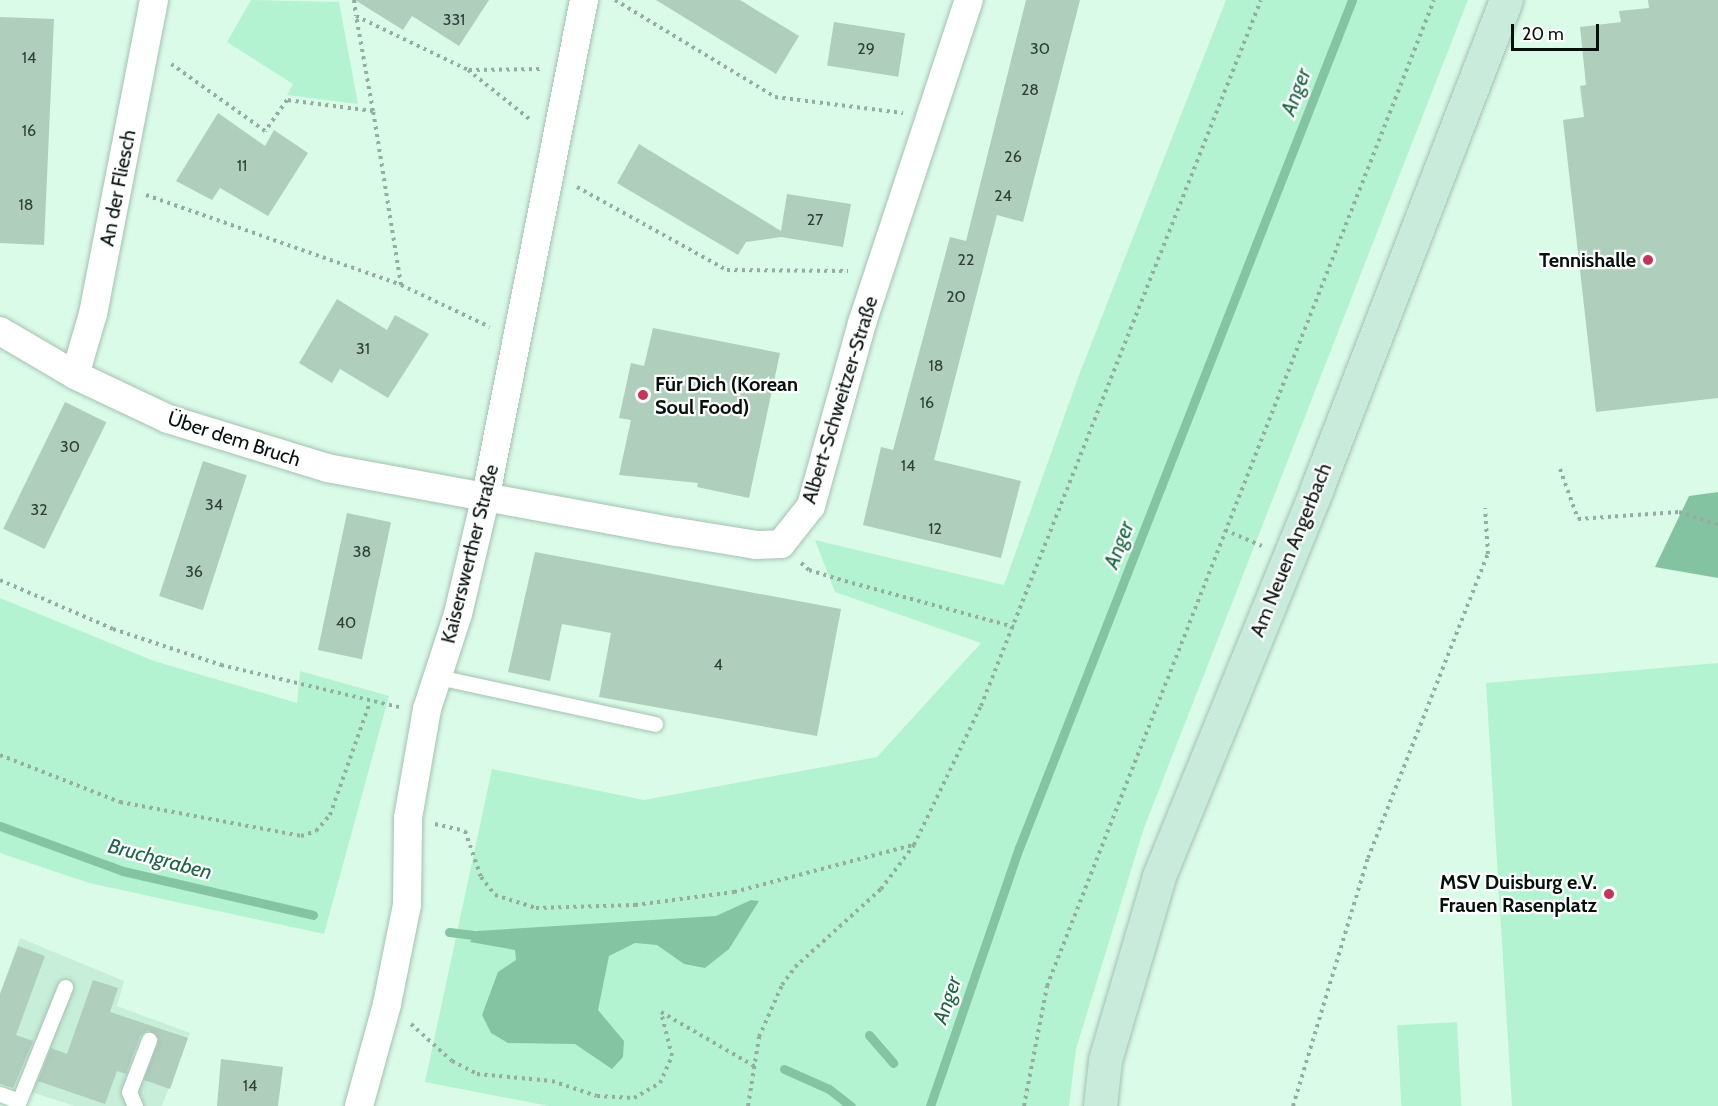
<!DOCTYPE html>
<meta charset="utf-8">
<style>
body{margin:0}
#map{position:relative;width:1718px;height:1106px;overflow:hidden;background:#dbfbe9;font-family:Cabin,sans-serif}
div>[style]{position:absolute}
.built>*{inset:0;background:#c7eed8}
.green>*{inset:0;background:#b4f3d1;transform-origin:0 0}
.forest>*{inset:0;background:#84c3a2}
.water>*{inset:0;background:#85c4a3}
.stream>*{height:9px;margin:-4.5px;padding:0 4.5px;transform-origin:4.5px;border-radius:4.5px;background:#85c4a3}
.building>*{inset:0;background:#afcebc;transform-origin:0 0}
.path>*{height:4px;margin-top:-2px;transform-origin:0;background:repeating-linear-gradient(90deg,#94ad9f 0 3px,transparent 0 7.5px)}
.roads{filter:drop-shadow(0 0 2px #a3c1b0) drop-shadow(0 0 2px #a3c1b0)}
.lane>*{height:15px;margin:-7.5px;padding:0 7.5px;transform-origin:7.5px;border-radius:7.5px;background:#fff}
.street>*{height:28px;margin:-14px;padding:0 14px;transform-origin:14px;border-radius:14px;background:#fff}
.secondary>*{height:33px;margin:-16.5px;padding:0 16.5px;transform-origin:16.5px;border-radius:16.5px;background:#c8ebdc}
.dots>*{width:16px;height:16px;translate:-50% -50%;box-sizing:border-box;border:3px solid #fff;border-radius:50%}
span{translate:-50% -50%;white-space:nowrap;text-align:center;line-height:1.15;-webkit-text-stroke:4.5px #fff;paint-order:stroke}
.number-label{font-size:16px;color:#304037}
.number-label span{-webkit-text-stroke-width:0}
.street-label{font-size:20px;color:#06110b}
.poi-label{font-size:20px;color:#06110b;font-weight:700}
.right{translate:-100% -50%;text-align:right}
.left{translate:0 -50%;text-align:left}
.water-label{font-size:21px;color:#1c6646;font-style:italic}
.scale{position:absolute;left:1511px;top:24px;width:88px;height:27px;box-sizing:border-box;border:3px solid #06110b;border-top:0;padding-left:8px;font-size:18px;line-height:21px;white-space:nowrap;color:#06110b;-webkit-text-stroke:4px #fff;paint-order:stroke}
</style>
<div id="map">
<div class="built">
<i style="clip-path:polygon(20px 938px,124px 981px,117px 1006px,190px 1033px,162px 1106px,75px 1106px,0 1082px,0 994px)"></i>
</div>
<div class="green">
<i style="clip-path:polygon(251px 0,339px 2px,358px 104px,287px 95px,293px 84px,227px 42px)"></i>
<i style="clip-path:polygon(1226px 0,1468px 0,1144px 828px,1076px 1049px,1069px 1106px,549px 1106px,425px 1082px,492px 769px,644px 800px,877px 757px,981px 643px,835px 592px,815px 540px,1004px 585px,1079px 375px)"></i>
<i style="clip-path:polygon(0 598px,154px 661px,297px 703px,300px 671px,389px 696px,324px 934px,89px 883px,0 853px)"></i>
<i style="clip-path:polygon(1718px 663px,1718px 1106px,1512px 1106px,1486px 683px)"></i>
<i style="left:1457px;top:1022px;width:84px;height:60px;rotate:87deg"></i>
</div>
<div class="forest">
<i style="clip-path:polygon(1718px 492px,1718px 578px,1655px 567px,1689px 496px)"></i>
</div>
<div class="water">
<i style="clip-path:polygon(751px 900px,759px 901px,729px 949px,705px 968px,684px 964px,657px 945px,635px 943px,609px 956px,598px 1010px,624px 1041px,623px 1057px,612px 1069px,575px 1044px,508px 1043px,491px 1033px,482px 1015px,498px 972px,516px 960px,515px 950px,470px 942px,477px 931px,716px 916px)"></i>
</div>
<div class="stream">
<i style="left:0;top:826px;width:131px;rotate:20.1deg"></i>
<i style="left:123px;top:871px;width:195px;rotate:13deg"></i>
<i style="left:449px;top:932px;width:25px;rotate:7deg"></i>
<i style="left:869px;top:1035px;width:37px;rotate:49deg"></i>
<i style="left:784px;top:1069px;width:49px;rotate:24deg"></i>
<i style="left:829px;top:1089px;width:28px;rotate:38deg"></i>
<i style="left:930px;top:1106px;width:273px;rotate:-71deg"></i>
<i style="left:1019px;top:848px;width:911px;rotate:-68.56deg"></i>
</div>
<div class="building">
<i style="clip-path:polygon(355px 0,489px 0,459px 46px,412px 16px,403px 30px)"></i>
<i style="clip-path:polygon(656px 0,740px 0,799px 36px,776px 74px)"></i>
<i style="clip-path:polygon(1026px 0,1080px 0,1023px 222px,997px 215px,934px 460px,1021px 481px,1001px 558px,863px 525px,881px 447px,893px 450px,950px 237px,966px 241px)"></i>
<i style="clip-path:polygon(1648px 0,1718px 0,1718px 398px,1596px 412px,1563px 120px,1584px 117px,1580px 86px,1586px 85px,1580px 27px,1621px 22px,1619px 11px,1649px 8px)"></i>
<i style="clip-path:polygon(0 17px,54px 19px,44px 245px,0 243px)"></i>
<i style="left:834px;top:22px;width:72px;height:44px;rotate:9deg"></i>
<i style="clip-path:polygon(218px 113px,265px 146px,274px 130px,308px 153px,268px 216px,220px 188px,212px 200px,176px 181px)"></i>
<i style="clip-path:polygon(639px 144px,781px 231px,787px 194px,851px 204px,843px 247px,781px 237px,746px 242px,738px 255px,617px 183px)"></i>
<i style="clip-path:polygon(337px 299px,387px 330px,395px 315px,429px 334px,388px 398px,340px 369px,332px 383px,299px 363px)"></i>
<i style="clip-path:polygon(653px 328px,780px 353px,749px 498px,697px 487px,698px 483px,619px 475px,631px 420px,619px 418px,631px 363px,644px 366px)"></i>
<i style="left:65px;top:402px;width:46px;height:141px;rotate:26deg"></i>
<i style="left:203px;top:461px;width:46px;height:142px;rotate:18deg"></i>
<i style="left:347px;top:513px;width:45px;height:140px;rotate:12deg"></i>
<i style="clip-path:polygon(535px 552px,841px 609px,817px 736px,599px 697px,611px 633px,562px 624px,550px 681px,508px 672px)"></i>
<i style="clip-path:polygon(18px 946px,45px 956px,16px 1035px,33px 1041px,13px 1088px,0 1084px,0 994px)"></i>
<i style="clip-path:polygon(93px 980px,118px 988px,110px 1012px,188px 1038px,170px 1089px,144px 1080px,159px 1039px,148px 1030px,140px 1036px,126px 1074px,117px 1071px,105px 1104px,38px 1081px,51px 1048px,67px 1054px)"></i>
<i style="clip-path:polygon(221px 1059px,283px 1067px,278px 1106px,217px 1106px)"></i>
</div>
<div class="path">
<i style="left:354px;top:0;width:16px;rotate:83deg"></i>
<i style="left:615px;top:0;width:187px;rotate:31.2deg"></i>
<i style="left:775px;top:97px;width:129px;rotate:7.1deg"></i>
<i style="left:469px;top:70px;width:73px;rotate:-0.8deg"></i>
<i style="left:373px;top:111px;width:97px;rotate:-100.1deg"></i>
<i style="left:356px;top:16px;width:124px;rotate:25.7deg"></i>
<i style="left:468px;top:70px;width:82px;rotate:38.6deg"></i>
<i style="left:577px;top:187px;width:171px;rotate:29deg"></i>
<i style="left:727px;top:270px;width:121px;rotate:0.5deg"></i>
<i style="left:146px;top:195px;width:270px;rotate:19.4deg"></i>
<i style="left:401px;top:285px;width:176px;rotate:-99.1deg"></i>
<i style="left:373px;top:111px;width:87px;rotate:-172.7deg"></i>
<i style="left:287px;top:100px;width:38px;rotate:125deg"></i>
<i style="left:265px;top:131px;width:115px;rotate:-144.5deg"></i>
<i style="left:401px;top:285px;width:98px;rotate:25.3deg"></i>
<i style="left:1560px;top:469px;width:53px;rotate:70.2deg"></i>
<i style="left:1578px;top:519px;width:101px;rotate:-4deg"></i>
<i style="left:1679px;top:512px;width:41px;rotate:18.4deg"></i>
<i style="left:1225px;top:530px;width:40px;rotate:23.4deg"></i>
<i style="left:801px;top:563px;width:11px;rotate:41deg"></i>
<i style="left:809px;top:570px;width:38px;rotate:17deg"></i>
<i style="left:845px;top:581px;width:175px;rotate:15.2deg"></i>
<i style="left:0;top:580px;width:123px;rotate:23.4deg"></i>
<i style="left:113px;top:629px;width:114px;rotate:18.4deg"></i>
<i style="left:221px;top:665px;width:183px;rotate:13.3deg"></i>
<i style="left:0;top:755px;width:129px;rotate:21.4deg"></i>
<i style="left:120px;top:802px;width:184px;rotate:10.6deg"></i>
<i style="left:301px;top:836px;width:16px;rotate:-18deg"></i>
<i style="left:316px;top:831px;width:21px;rotate:-49deg"></i>
<i style="left:330px;top:815px;width:120px;rotate:-70.5deg"></i>
<i style="left:435px;top:824px;width:31px;rotate:13deg"></i>
<i style="left:465px;top:831px;width:49px;rotate:70.8deg"></i>
<i style="left:481px;top:877px;width:23px;rotate:52deg"></i>
<i style="left:495px;top:895px;width:43px;rotate:17.6deg"></i>
<i style="left:536px;top:908px;width:99px;rotate:-1.7deg"></i>
<i style="left:635px;top:905px;width:100px;rotate:-7.5deg"></i>
<i style="left:734px;top:892px;width:185px;rotate:-14.7deg"></i>
<i style="left:411px;top:1024px;width:55px;rotate:42.1deg"></i>
<i style="left:452px;top:1061px;width:28px;rotate:27deg"></i>
<i style="left:477px;top:1074px;width:75px;rotate:5.3deg"></i>
<i style="left:552px;top:1081px;width:47px;rotate:18.4deg"></i>
<i style="left:597px;top:1096px;width:37px;rotate:3deg"></i>
<i style="left:634px;top:1098px;width:30px;rotate:-30deg"></i>
<i style="left:660px;top:1083px;width:30px;rotate:-66deg"></i>
<i style="left:672px;top:1056px;width:45px;rotate:-104deg"></i>
<i style="left:661px;top:1012px;width:108px;rotate:30.1deg"></i>
<i style="left:748px;top:1106px;width:70px;rotate:-80.9deg"></i>
<i style="left:759px;top:1037px;width:57px;rotate:-66.1deg"></i>
<i style="left:782px;top:985px;width:22px;rotate:-54deg"></i>
<i style="left:795px;top:967px;width:116px;rotate:-42.2deg"></i>
<i style="left:881px;top:889px;width:55px;rotate:-53.1deg"></i>
<i style="left:914px;top:845px;width:154px;rotate:-64.3deg"></i>
<i style="left:981px;top:706px;width:759px;rotate:-68.37deg"></i>
<i style="left:1024px;top:1106px;width:122px;rotate:-79.1deg"></i>
<i style="left:1047px;top:986px;width:1059px;rotate:-68.57deg"></i>
<i style="left:1293px;top:1106px;width:259px;rotate:-73.2deg"></i>
<i style="left:1368px;top:858px;width:327px;rotate:-68.5deg"></i>
<i style="left:1488px;top:554px;width:46px;rotate:-93.7deg"></i>
</div>
<div class="roads">
<div class="lane">
<i style="left:438px;top:677px;width:222px;rotate:12.2deg"></i>
<i style="left:0;top:1094px;width:20px;rotate:20deg"></i>
<i style="left:19px;top:1101px;width:123px;rotate:-68deg"></i>
<i style="left:135px;top:1106px;width:15px;rotate:-113deg"></i>
<i style="left:129px;top:1092px;width:56px;rotate:-69deg"></i>
</div>
<div class="street">
<i style="left:0;top:331px;width:87px;rotate:30.4deg"></i>
<i style="left:75px;top:375px;width:103px;rotate:25.3deg"></i>
<i style="left:168px;top:419px;width:166px;rotate:17.1deg"></i>
<i style="left:327px;top:468px;width:356px;rotate:10.4deg"></i>
<i style="left:677px;top:532px;width:80px;rotate:9.3deg"></i>
<i style="left:756px;top:545px;width:25px;rotate:-2deg"></i>
<i style="left:781px;top:544px;width:48px;rotate:-51.7deg"></i>
<i style="left:811px;top:506px;width:190px;rotate:-74.4deg"></i>
<i style="left:862px;top:323px;width:340px;rotate:-71.7deg"></i>
<i style="left:75px;top:375px;width:64px;rotate:-73.6deg"></i>
<i style="left:93px;top:314px;width:320px;rotate:-79deg"></i>
<i style="left:359px;top:1106px;width:106px;rotate:-74.6deg"></i>
<i style="left:387px;top:1004px;width:101px;rotate:-78.6deg"></i>
<i style="left:407px;top:905px;width:87px;rotate:-89.3deg"></i>
<i style="left:408px;top:818px;width:111px;rotate:-80.1deg"></i>
<i style="left:427px;top:709px;width:100px;rotate:-71.9deg"></i>
<i style="left:458px;top:614px;width:117px;rotate:-76.7deg"></i>
<i style="left:485px;top:500px;width:510px;rotate:-78.8deg"></i>
</div>
<div class="secondary">
<i style="left:1100px;top:1106px;width:46px;rotate:-83.8deg"></i>
<i style="left:1105px;top:1060px;width:192px;rotate:-73.6deg"></i>
<i style="left:1159px;top:876px;width:419px;rotate:-67.8deg"></i>
<i style="left:1317px;top:488px;width:523px;rotate:-68.83deg"></i>
</div>
</div>
<div class="dots">
<i style="left:1648px;top:260px;background:#c53559"></i>
<i style="left:643px;top:395px;background:#c53559"></i>
<i style="left:1609px;top:894px;background:#c53559"></i>
</div>
<div class="number-label">
<span style="left:454px;top:20px">331</span>
<span style="left:866px;top:49px">29</span>
<span style="left:1040px;top:49px">30</span>
<span style="left:29px;top:58px">14</span>
<span style="left:1030px;top:90px">28</span>
<span style="left:29px;top:131px">16</span>
<span style="left:1013px;top:157px">26</span>
<span style="left:242px;top:166px">11</span>
<span style="left:1003px;top:196px">24</span>
<span style="left:26px;top:205px">18</span>
<span style="left:815px;top:220px">27</span>
<span style="left:966px;top:260px">22</span>
<span style="left:956px;top:297px">20</span>
<span style="left:363px;top:349px">31</span>
<span style="left:936px;top:366px">18</span>
<span style="left:927px;top:403px">16</span>
<span style="left:70px;top:447px">30</span>
<span style="left:908px;top:466px">14</span>
<span style="left:214px;top:505px">34</span>
<span style="left:39px;top:510px">32</span>
<span style="left:935px;top:529px">12</span>
<span style="left:362px;top:552px">38</span>
<span style="left:194px;top:572px">36</span>
<span style="left:346px;top:623px">40</span>
<span style="left:718px;top:665px">4</span>
<span style="left:250px;top:1086px">14</span>
</div>
<div class="street-label">
<span style="left:118px;top:188px;rotate:-79deg">An der Fliesch</span>
<span style="left:840px;top:400px;rotate:-73deg">Albert-Schweitzer-Straße</span>
<span style="left:234px;top:439px;rotate:18deg">Über dem Bruch</span>
<span style="left:1291px;top:550px;rotate:-68deg">Am Neuen Angerbach</span>
<span style="left:470px;top:554px;rotate:-76deg">Kaiserswerther Straße</span>
</div>
<div class="poi-label">
<span class="right" style="left:1636px;top:260px">Tennishalle</span>
<span class="left" style="left:655px;top:396px">Für Dich (Korean<br>Soul Food)</span>
<span class="right" style="left:1597px;top:894px">MSV Duisburg e.V.<br>Frauen Rasenplatz</span>
</div>
<div class="water-label">
<span style="left:1296px;top:92px;rotate:-69deg">Anger</span>
<span style="left:1119px;top:545px;rotate:-69deg">Anger</span>
<span style="left:160px;top:859px;rotate:15deg">Bruchgraben</span>
<span style="left:947px;top:1000px;rotate:-71deg">Anger</span>
</div>
<div class="scale">20 m</div>
</div>
